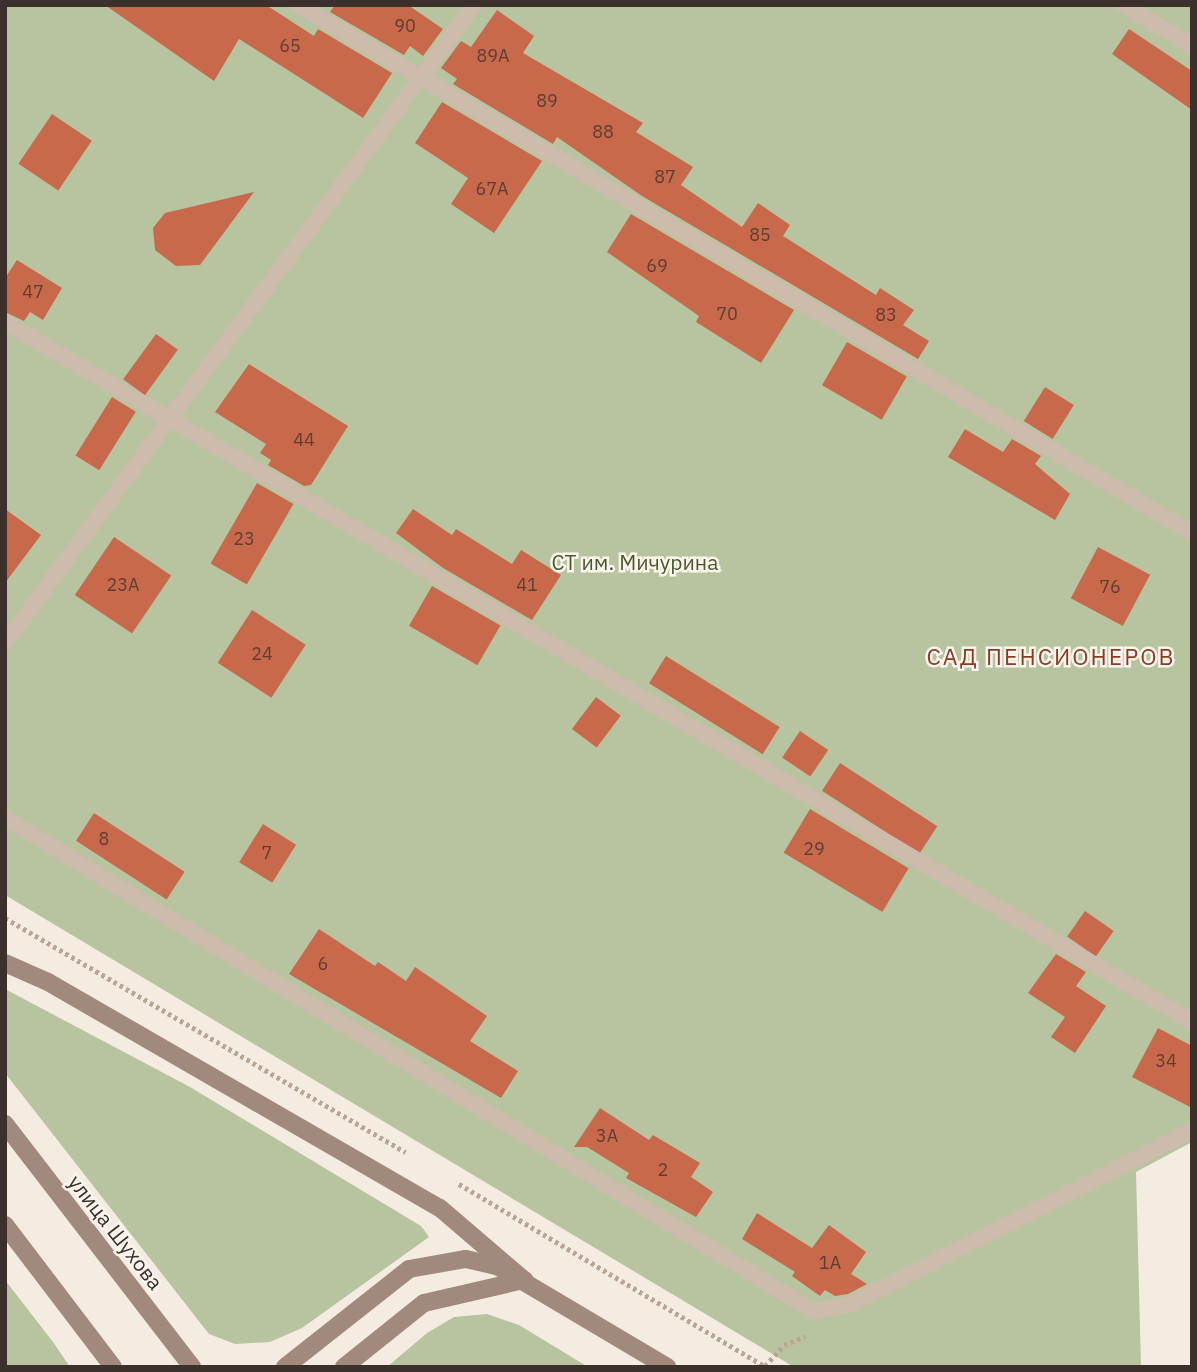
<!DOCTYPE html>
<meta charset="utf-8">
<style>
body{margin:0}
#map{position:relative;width:1197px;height:1372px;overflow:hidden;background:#f4ebe1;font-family:"IBM Plex Sans",sans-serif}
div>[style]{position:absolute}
.green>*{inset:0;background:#b8c4a0}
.building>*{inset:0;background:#c8694b;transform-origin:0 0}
.path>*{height:4.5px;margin-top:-2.25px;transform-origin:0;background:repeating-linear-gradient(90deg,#b9a596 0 3.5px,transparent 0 7px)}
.lane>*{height:16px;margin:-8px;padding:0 8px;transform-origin:8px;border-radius:8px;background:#cdbbac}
.secondary>*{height:18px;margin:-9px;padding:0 9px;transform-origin:9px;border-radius:9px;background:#a18a7d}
span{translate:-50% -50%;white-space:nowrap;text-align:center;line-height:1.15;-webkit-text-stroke:5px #fbf5ee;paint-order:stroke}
.number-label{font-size:18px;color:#5e3e33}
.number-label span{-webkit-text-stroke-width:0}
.park-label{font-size:21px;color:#4a5a2e}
.street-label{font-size:21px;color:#3b302b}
.neighbourhood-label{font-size:23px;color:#8c3b22;letter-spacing:2px}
.frame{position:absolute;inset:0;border:7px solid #3b302b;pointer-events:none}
</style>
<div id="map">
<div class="green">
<i style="clip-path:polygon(5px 5px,1192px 5px,1192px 1142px,1136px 1172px,1141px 1367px,794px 1367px,5px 895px)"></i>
<i style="clip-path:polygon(5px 989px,190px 1087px,421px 1226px,429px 1237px,302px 1328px,270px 1342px,235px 1344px,209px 1334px,5px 1073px)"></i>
<i style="clip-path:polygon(5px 1280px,53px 1342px,70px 1367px,5px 1367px)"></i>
<i style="clip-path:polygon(487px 1314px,519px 1325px,588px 1367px,387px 1367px,427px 1333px,454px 1317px)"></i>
</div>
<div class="building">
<i style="clip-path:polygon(105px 5px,266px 5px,314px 36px,318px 29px,392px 73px,363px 118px,239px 39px,214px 81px)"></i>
<i style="clip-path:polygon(335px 5px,408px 5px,443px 29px,423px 56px,410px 46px,404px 55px,330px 12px)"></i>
<i style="clip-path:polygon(497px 10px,534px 36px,523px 53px,643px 123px,636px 132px,693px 167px,681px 185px,742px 227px,758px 203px,790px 225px,783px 236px,876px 295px,880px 288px,914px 310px,903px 325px,929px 341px,918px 359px,642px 196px,557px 137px,553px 144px,453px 84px,457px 79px,441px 68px,461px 41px,471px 47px)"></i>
<i style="clip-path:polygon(1129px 29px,1192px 71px,1192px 110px,1112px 54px)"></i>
<i style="clip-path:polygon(442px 102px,542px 161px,494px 233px,451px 204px,468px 178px,415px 143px)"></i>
<i style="left:52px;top:114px;width:48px;height:60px;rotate:34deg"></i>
<i style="clip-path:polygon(254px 192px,200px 265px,176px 266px,155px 250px,153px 228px,165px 213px)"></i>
<i style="clip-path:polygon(631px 214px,794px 310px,761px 363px,696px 322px,699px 316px,607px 252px)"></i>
<i style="clip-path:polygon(17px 260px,62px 288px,43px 320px,30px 312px,24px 321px,5px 312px,5px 278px)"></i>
<i style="left:156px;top:334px;width:27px;height:56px;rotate:36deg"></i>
<i style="left:847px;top:342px;width:69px;height:50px;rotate:30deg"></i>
<i style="clip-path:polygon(249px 364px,348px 426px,311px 485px,304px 486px,268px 465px,271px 460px,260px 453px,266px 444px,215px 412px)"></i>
<i style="left:1045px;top:387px;width:34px;height:40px;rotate:32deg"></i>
<i style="left:112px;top:397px;width:28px;height:69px;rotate:32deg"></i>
<i style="clip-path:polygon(965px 429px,1003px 452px,1012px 439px,1041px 456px,1035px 464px,1070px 494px,1055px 520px,948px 457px)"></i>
<i style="left:257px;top:483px;width:42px;height:93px;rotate:30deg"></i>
<i style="clip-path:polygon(5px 509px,41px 535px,5px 583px)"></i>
<i style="clip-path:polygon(413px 509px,452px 535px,456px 529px,512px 564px,521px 550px,561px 575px,532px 620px,443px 568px,396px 533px)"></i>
<i style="left:114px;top:537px;width:69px;height:70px;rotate:34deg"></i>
<i style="left:1098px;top:547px;width:59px;height:58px;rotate:28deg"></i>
<i style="left:432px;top:586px;width:79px;height:46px;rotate:30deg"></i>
<i style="left:252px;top:610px;width:64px;height:63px;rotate:33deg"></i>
<i style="left:666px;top:656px;width:134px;height:32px;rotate:32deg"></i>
<i style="left:596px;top:697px;width:31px;height:40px;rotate:37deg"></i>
<i style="left:800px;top:731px;width:34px;height:32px;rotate:34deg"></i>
<i style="left:840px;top:763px;width:116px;height:33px;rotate:33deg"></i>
<i style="left:810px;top:809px;width:115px;height:51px;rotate:31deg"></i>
<i style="left:94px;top:813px;width:108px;height:33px;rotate:33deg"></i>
<i style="left:263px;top:824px;width:39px;height:45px;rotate:32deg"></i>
<i style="left:1085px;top:911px;width:35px;height:31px;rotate:35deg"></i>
<i style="clip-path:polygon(319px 929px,375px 966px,378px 962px,406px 981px,415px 967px,487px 1016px,470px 1041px,518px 1071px,501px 1098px,289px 974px)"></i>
<i style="clip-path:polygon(1056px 954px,1086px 972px,1076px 986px,1106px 1006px,1075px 1053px,1051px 1037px,1065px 1017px,1028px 993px)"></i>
<i style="clip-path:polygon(1158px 1028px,1192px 1046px,1192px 1108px,1132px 1077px)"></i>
<i style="clip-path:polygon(600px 1108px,649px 1140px,653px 1135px,700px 1163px,691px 1177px,713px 1192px,696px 1217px,626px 1178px,629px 1173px,587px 1147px,574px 1147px)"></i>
<i style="clip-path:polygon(757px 1213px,812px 1248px,829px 1225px,866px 1252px,851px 1274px,867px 1284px,848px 1294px,835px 1296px,825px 1290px,820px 1296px,792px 1276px,795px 1272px,742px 1239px)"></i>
</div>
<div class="path">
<i style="left:5px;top:918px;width:464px;rotate:30.3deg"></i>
<i style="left:459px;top:1184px;width:357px;rotate:30.8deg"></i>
<i style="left:765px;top:1366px;width:28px;rotate:-48deg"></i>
<i style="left:784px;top:1345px;width:23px;rotate:-23deg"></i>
</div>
<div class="lane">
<i style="left:298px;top:5px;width:1038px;rotate:30.57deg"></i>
<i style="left:1123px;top:5px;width:80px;rotate:30.7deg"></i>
<i style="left:5px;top:322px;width:1378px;rotate:30.53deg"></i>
<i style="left:5px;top:643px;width:792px;rotate:-53.68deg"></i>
<i style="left:5px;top:818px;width:947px;rotate:31.39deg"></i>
<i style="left:813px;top:1311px;width:39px;rotate:-10deg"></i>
<i style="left:851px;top:1304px;width:383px;rotate:-27deg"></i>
</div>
<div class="secondary">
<i style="left:5px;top:963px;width:47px;rotate:23.8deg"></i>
<i style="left:48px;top:982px;width:452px;rotate:30deg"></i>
<i style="left:440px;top:1208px;width:111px;rotate:40.6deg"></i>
<i style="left:5px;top:1124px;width:307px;rotate:52.4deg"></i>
<i style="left:5px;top:1225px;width:178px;rotate:52.7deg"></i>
<i style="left:285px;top:1367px;width:158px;rotate:-38.3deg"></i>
<i style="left:409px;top:1269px;width:58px;rotate:-10deg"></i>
<i style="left:466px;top:1259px;width:32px;rotate:13deg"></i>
<i style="left:497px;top:1266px;width:198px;rotate:30.7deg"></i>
<i style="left:344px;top:1367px;width:102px;rotate:-38.7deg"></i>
<i style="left:424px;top:1303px;width:103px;rotate:-13deg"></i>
</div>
<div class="number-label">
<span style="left:405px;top:26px">90</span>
<span style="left:290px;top:46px">65</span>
<span style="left:493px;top:56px">89А</span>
<span style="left:547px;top:101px">89</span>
<span style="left:603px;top:132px">88</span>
<span style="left:665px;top:177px">87</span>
<span style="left:492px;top:189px">67А</span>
<span style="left:760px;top:235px">85</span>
<span style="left:657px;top:266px">69</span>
<span style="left:33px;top:292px">47</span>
<span style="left:727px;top:314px">70</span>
<span style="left:886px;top:315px">83</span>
<span style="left:304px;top:440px">44</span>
<span style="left:244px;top:539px">23</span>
<span style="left:123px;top:585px">23А</span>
<span style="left:527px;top:585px">41</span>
<span style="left:1110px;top:587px">76</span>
<span style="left:262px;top:654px">24</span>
<span style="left:104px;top:839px">8</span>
<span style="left:814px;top:849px">29</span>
<span style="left:267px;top:853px">7</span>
<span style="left:323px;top:964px">6</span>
<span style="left:1166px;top:1061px">34</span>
<span style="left:607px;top:1136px">3А</span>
<span style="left:663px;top:1170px">2</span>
<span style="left:830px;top:1263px">1А</span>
</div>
<div class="park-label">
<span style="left:635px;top:562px">СТ им. Мичурина</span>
</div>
<div class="street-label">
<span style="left:116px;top:1232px;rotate:52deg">улица Шухова</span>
</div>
<div class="neighbourhood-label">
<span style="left:1051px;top:656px">САД ПЕНСИОНЕРОВ</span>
</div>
<div class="frame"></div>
</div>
